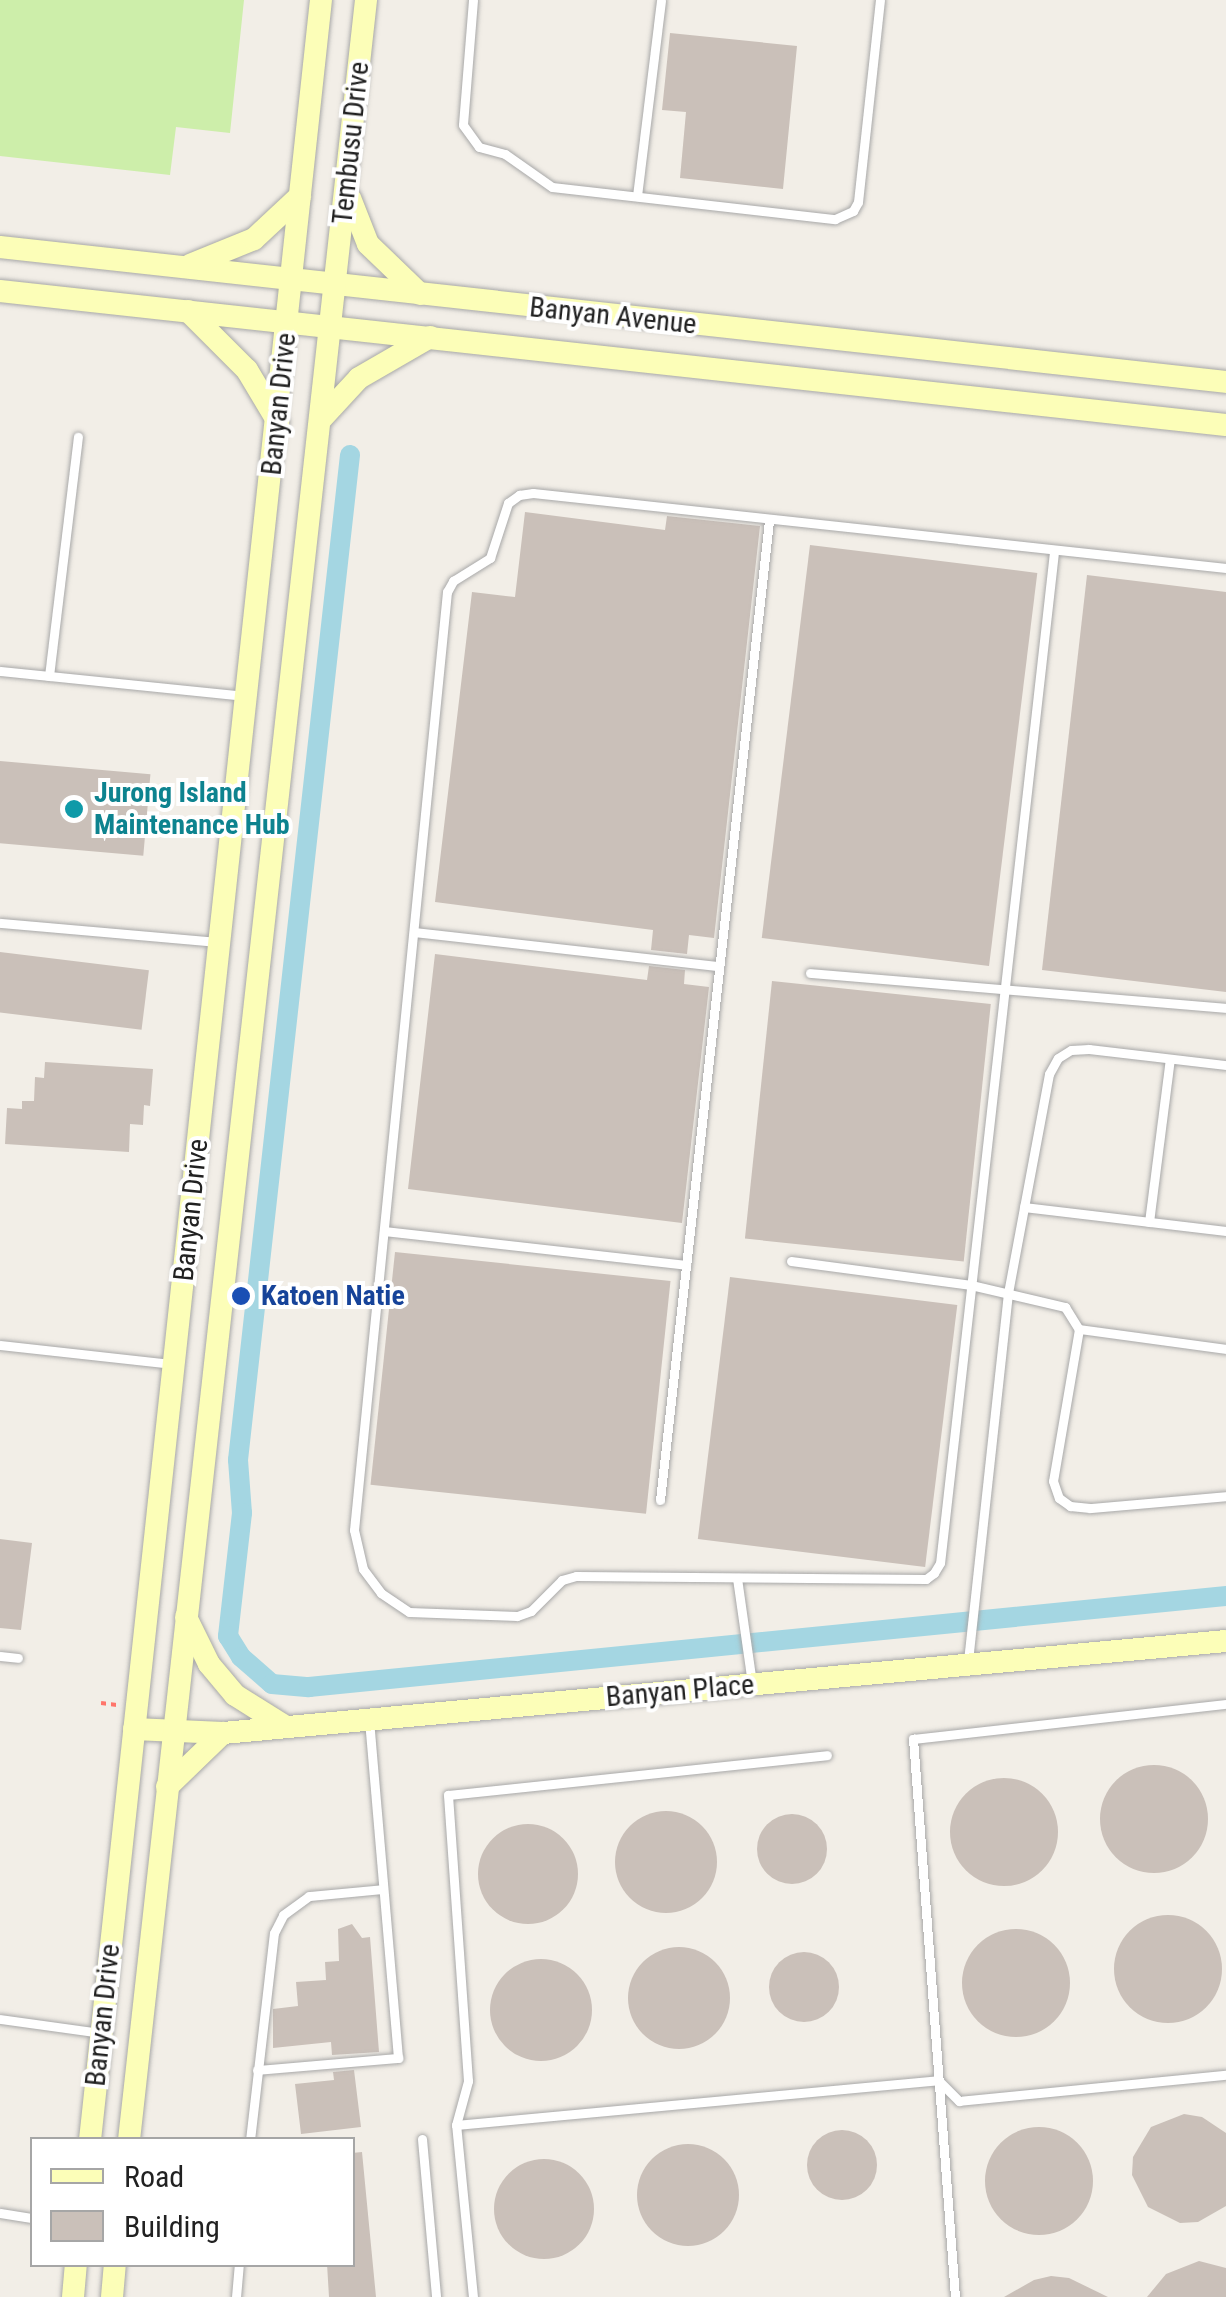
<!DOCTYPE html>
<style>
body{margin:0}
#map{position:relative;width:1226px;height:2297px;overflow:hidden;background:#f2eee7;font-family:"Roboto Condensed",sans-serif}
div>[style]{position:absolute}
.grass>*{inset:0;background:#cdeeaa}
.canal>*{height:20px;margin:-10px;padding:0 10px;transform-origin:10px;border-radius:10px;background:#a4d6e2}
.building>*{inset:0;background:#cac0b9;transform-origin:0 0}
.round{border-radius:50%}
.path>*{height:4px;margin-top:-2px;transform-origin:0;background:repeating-linear-gradient(90deg,#ff756a 0 5px,transparent 0 10px)}
.roads{filter:drop-shadow(0 0 2px #a8a8a8) drop-shadow(0 0 2px #a8a8a8)}
.lane>*{height:9px;margin:-4.5px;padding:0 4.5px;transform-origin:4.5px;border-radius:4.5px;background:#fff}
.secondary>*{height:22px;margin:-11px;padding:0 11px;transform-origin:11px;border-radius:11px;background:#fcfeb8}
.dots>*{width:28px;height:28px;translate:-50% -50%;box-sizing:border-box;border:5px solid #fff;border-radius:50%}
span{translate:-50% -50%;white-space:nowrap;text-align:center;line-height:1.15;-webkit-text-stroke:8px #fff;paint-order:stroke}
.street-label{font-size:28px;color:#212121}
.culture-label{font-size:28px;color:#0d838f;font-weight:700}
.left{translate:0 -50%;text-align:left}
.transit-label{font-size:28px;color:#164399;font-weight:700}
.legend{position:absolute;left:30px;top:2137px;width:325px;height:130px;box-sizing:border-box;background:#fff;border:2px solid #a6a6a6;margin:0;padding:12px 18px;list-style:none;font-size:30px;color:#212121}
.legend li{display:flex;align-items:center;gap:20px;height:50px}
.legend b{width:50px;border:2px solid #a6a6a6}
</style>
<div id="map">
<div class="grass">
<i style="clip-path:polygon(0 0,244px 0,230px 133px,176px 127px,170px 175px,0 156px)"></i>
</div>
<div class="canal">
<i style="left:350px;top:455px;width:1011px;rotate:96.36deg"></i>
<i style="left:238px;top:1460px;width:53px;rotate:85.7deg"></i>
<i style="left:242px;top:1513px;width:124px;rotate:96.5deg"></i>
<i style="left:228px;top:1636px;width:25px;rotate:58deg"></i>
<i style="left:241px;top:1657px;width:41px;rotate:41.1deg"></i>
<i style="left:272px;top:1684px;width:37px;rotate:5deg"></i>
<i style="left:309px;top:1687px;width:922px;rotate:-5.67deg"></i>
</div>
<div class="building">
<i style="clip-path:polygon(670px 33px,797px 46px,783px 189px,680px 178px,686px 112px,662px 110px)"></i>
<i style="clip-path:polygon(525px 512px,665px 530px,667px 516px,760px 526px,714px 938px,689px 935px,687px 954px,651px 950px,653px 930px,435px 902px,472px 592px,515px 597px)"></i>
<i style="left:810px;top:545px;width:229px;height:396px;rotate:7deg"></i>
<i style="clip-path:polygon(1087px 575px,1226px 592px,1226px 992px,1042px 970px)"></i>
<i style="left:0;top:761px;width:151px;height:82px;rotate:5deg"></i>
<i style="left:0;top:952px;width:150px;height:60px;rotate:7deg"></i>
<i style="clip-path:polygon(435px 954px,647px 980px,649px 966px,685px 970px,684px 984px,709px 987px,682px 1223px,408px 1189px)"></i>
<i style="left:772px;top:981px;width:220px;height:259px;rotate:6deg"></i>
<i style="clip-path:polygon(45px 1062px,153px 1069px,150px 1106px,144px 1105px,143px 1125px,130px 1124px,129px 1152px,5px 1144px,7px 1108px,22px 1109px,22px 1101px,34px 1101px,35px 1077px,44px 1078px)"></i>
<i style="left:395px;top:1252px;width:277px;height:234px;rotate:6deg"></i>
<i style="left:730px;top:1277px;width:229px;height:264px;rotate:7deg"></i>
<i style="clip-path:polygon(0 1539px,32px 1543px,21px 1630px,0 1628px)"></i>
<i class="round" style="left:1100px;top:1765px;width:108px;height:108px"></i>
<i class="round" style="left:950px;top:1778px;width:108px;height:108px"></i>
<i class="round" style="left:615px;top:1811px;width:102px;height:102px"></i>
<i class="round" style="left:757px;top:1814px;width:70px;height:70px"></i>
<i class="round" style="left:478px;top:1824px;width:100px;height:100px"></i>
<i class="round" style="left:1114px;top:1915px;width:108px;height:108px"></i>
<i style="clip-path:polygon(352px 1924px,362px 1938px,370px 1937px,379px 2052px,332px 2055px,331px 2042px,273px 2048px,273px 2009px,298px 2006px,296px 1982px,326px 1980px,325px 1962px,339px 1961px,338px 1929px)"></i>
<i class="round" style="left:962px;top:1929px;width:108px;height:108px"></i>
<i class="round" style="left:628px;top:1947px;width:102px;height:102px"></i>
<i class="round" style="left:769px;top:1952px;width:70px;height:70px"></i>
<i class="round" style="left:490px;top:1959px;width:102px;height:102px"></i>
<i style="clip-path:polygon(354px 2070px,361px 2127px,301px 2134px,295px 2084px,334px 2080px,333px 2072px)"></i>
<i style="clip-path:polygon(1184px 2114px,1202px 2117px,1226px 2133px,1226px 2206px,1198px 2222px,1180px 2223px,1148px 2207px,1132px 2175px,1133px 2157px,1151px 2127px)"></i>
<i class="round" style="left:985px;top:2127px;width:108px;height:108px"></i>
<i class="round" style="left:807px;top:2130px;width:70px;height:70px"></i>
<i class="round" style="left:637px;top:2144px;width:102px;height:102px"></i>
<i style="clip-path:polygon(362px 2152px,376px 2297px,329px 2297px,327px 2264px,352px 2264px,352px 2153px)"></i>
<i class="round" style="left:494px;top:2159px;width:100px;height:100px"></i>
<i style="clip-path:polygon(1199px 2261px,1226px 2268px,1226px 2297px,1147px 2297px,1166px 2274px)"></i>
<i style="clip-path:polygon(1051px 2276px,1069px 2278px,1108px 2297px,1004px 2297px,1034px 2280px)"></i>
</div>
<div class="path">
<i style="left:101px;top:1703px;width:16px;rotate:7deg"></i>
</div>
<div class="roads">
<div class="lane">
<i style="left:473px;top:0;width:125px;rotate:94.6deg"></i>
<i style="left:463px;top:125px;width:27px;rotate:54deg"></i>
<i style="left:479px;top:147px;width:27px;rotate:15deg"></i>
<i style="left:505px;top:154px;width:57px;rotate:35.1deg"></i>
<i style="left:552px;top:187px;width:285px;rotate:6.5deg"></i>
<i style="left:835px;top:219px;width:20px;rotate:-24deg"></i>
<i style="left:853px;top:211px;width:10px;rotate:-61deg"></i>
<i style="left:858px;top:202px;width:203px;rotate:-83.8deg"></i>
<i style="left:637px;top:196px;width:197px;rotate:-83deg"></i>
<i style="left:1054px;top:552px;width:1017px;rotate:96.43deg"></i>
<i style="left:940px;top:1563px;width:12px;rotate:121deg"></i>
<i style="left:934px;top:1573px;width:10px;rotate:143deg"></i>
<i style="left:926px;top:1579px;width:350px;rotate:-179.5deg"></i>
<i style="left:576px;top:1576px;width:15px;rotate:164deg"></i>
<i style="left:562px;top:1580px;width:44px;rotate:135deg"></i>
<i style="left:531px;top:1611px;width:15px;rotate:160deg"></i>
<i style="left:517px;top:1616px;width:108px;rotate:-177.9deg"></i>
<i style="left:409px;top:1612px;width:34px;rotate:-146deg"></i>
<i style="left:381px;top:1593px;width:30px;rotate:-127deg"></i>
<i style="left:363px;top:1569px;width:40px;rotate:-103deg"></i>
<i style="left:354px;top:1530px;width:943px;rotate:-84.34deg"></i>
<i style="left:447px;top:592px;width:13px;rotate:-61deg"></i>
<i style="left:453px;top:581px;width:44px;rotate:-31.9deg"></i>
<i style="left:490px;top:558px;width:58px;rotate:-71.9deg"></i>
<i style="left:508px;top:503px;width:14px;rotate:-36deg"></i>
<i style="left:519px;top:495px;width:14px;rotate:-8deg"></i>
<i style="left:533px;top:493px;width:697px;rotate:6.18deg"></i>
<i style="left:0;top:671px;width:247px;rotate:5.8deg"></i>
<i style="left:49px;top:676px;width:241px;rotate:-83.1deg"></i>
<i style="left:0;top:923px;width:217px;rotate:5deg"></i>
<i style="left:414px;top:932px;width:307px;rotate:6.4deg"></i>
<i style="left:810px;top:973px;width:417px;rotate:4.8deg"></i>
<i style="left:1024px;top:1207px;width:203px;rotate:6.8deg"></i>
<i style="left:1149px;top:1222px;width:164px;rotate:-82.7deg"></i>
<i style="left:384px;top:1231px;width:304px;rotate:6.4deg"></i>
<i style="left:791px;top:1261px;width:182px;rotate:7.6deg"></i>
<i style="left:971px;top:1285px;width:97px;rotate:13.2deg"></i>
<i style="left:1065px;top:1307px;width:26px;rotate:58deg"></i>
<i style="left:1079px;top:1329px;width:154px;rotate:99.7deg"></i>
<i style="left:1053px;top:1481px;width:18px;rotate:71deg"></i>
<i style="left:1059px;top:1498px;width:14px;rotate:36deg"></i>
<i style="left:1070px;top:1506px;width:20px;rotate:6deg"></i>
<i style="left:1090px;top:1508px;width:137px;rotate:-5deg"></i>
<i style="left:1079px;top:1329px;width:148px;rotate:7.7deg"></i>
<i style="left:0;top:1345px;width:172px;rotate:6.3deg"></i>
<i style="left:660px;top:1500px;width:986px;rotate:-83.65deg"></i>
<i style="left:737px;top:1578px;width:107px;rotate:81.9deg"></i>
<i style="left:0;top:1656px;width:18px;rotate:6deg"></i>
<i style="left:968px;top:1661px;width:370px;rotate:-83.8deg"></i>
<i style="left:1008px;top:1293px;width:223px;rotate:-79.4deg"></i>
<i style="left:1049px;top:1074px;width:18px;rotate:-61deg"></i>
<i style="left:1058px;top:1058px;width:15px;rotate:-32deg"></i>
<i style="left:1071px;top:1050px;width:18px;rotate:-3deg"></i>
<i style="left:1089px;top:1049px;width:138px;rotate:6.7deg"></i>
<i style="left:0;top:2019px;width:102px;rotate:7.9deg"></i>
<i style="left:257px;top:2070px;width:142px;rotate:-4.9deg"></i>
<i style="left:398px;top:2058px;width:336px;rotate:-94.9deg"></i>
<i style="left:938px;top:2080px;width:30px;rotate:45deg"></i>
<i style="left:959px;top:2101px;width:268px;rotate:-5.6deg"></i>
<i style="left:456px;top:2125px;width:484px;rotate:-5.3deg"></i>
<i style="left:422px;top:2139px;width:159px;rotate:84.9deg"></i>
<i style="left:250px;top:2140px;width:208px;rotate:-83.4deg"></i>
<i style="left:274px;top:1933px;width:20px;rotate:-63deg"></i>
<i style="left:283px;top:1915px;width:32px;rotate:-36deg"></i>
<i style="left:309px;top:1896px;width:74px;rotate:-5.4deg"></i>
<i style="left:0;top:2213px;width:32px;rotate:9deg"></i>
<i style="left:236px;top:2297px;width:33px;rotate:-85deg"></i>
<i style="left:473px;top:2297px;width:173px;rotate:-95.6deg"></i>
<i style="left:456px;top:2125px;width:46px;rotate:-74.7deg"></i>
<i style="left:468px;top:2081px;width:287px;rotate:-94deg"></i>
<i style="left:448px;top:1795px;width:381px;rotate:-6deg"></i>
<i style="left:955px;top:2297px;width:560px;rotate:-94.3deg"></i>
<i style="left:913px;top:1739px;width:315px;rotate:-6.4deg"></i>
</div>
<div class="secondary">
<i style="left:350px;top:198px;width:49px;rotate:68.6deg"></i>
<i style="left:368px;top:244px;width:72px;rotate:43.9deg"></i>
<i style="left:0;top:247px;width:1233px;rotate:6.28deg"></i>
<i style="left:190px;top:265px;width:69px;rotate:-22.1deg"></i>
<i style="left:254px;top:239px;width:63px;rotate:-43.1deg"></i>
<i style="left:0;top:291px;width:1233px;rotate:6.24deg"></i>
<i style="left:188px;top:311px;width:83px;rotate:45deg"></i>
<i style="left:247px;top:370px;width:61px;rotate:59.2deg"></i>
<i style="left:322px;top:418px;width:54px;rotate:-47.2deg"></i>
<i style="left:359px;top:378px;width:82px;rotate:-30deg"></i>
<i style="left:186px;top:1617px;width:52px;rotate:63.9deg"></i>
<i style="left:209px;top:1664px;width:40px;rotate:50deg"></i>
<i style="left:235px;top:1695px;width:60px;rotate:32.1deg"></i>
<i style="left:134px;top:1729px;width:89px;rotate:2.6deg"></i>
<i style="left:223px;top:1733px;width:1007px;rotate:-5.24deg"></i>
<i style="left:167px;top:1787px;width:78px;rotate:-44deg"></i>
<i style="left:90px;top:2140px;width:2152px;rotate:-83.84deg"></i>
<i style="left:129px;top:2140px;width:2153px;rotate:-83.68deg"></i>
<i style="left:73px;top:2297px;width:33px;rotate:-85deg"></i>
<i style="left:112px;top:2297px;width:33px;rotate:-85deg"></i>
</div>
</div>
<div class="dots">
<i style="left:74px;top:809px;background:#0f9aa8"></i>
<i style="left:241px;top:1296px;background:#1a4fb4"></i>
</div>
<div class="street-label">
<span style="left:351px;top:143px;rotate:-84deg">Tembusu Drive</span>
<span style="left:613px;top:316px;rotate:6deg">Banyan Avenue</span>
<span style="left:279px;top:404px;rotate:-84deg">Banyan Drive</span>
<span style="left:191px;top:1210px;rotate:-84deg">Banyan Drive</span>
<span style="left:680px;top:1691px;rotate:-5deg">Banyan Place</span>
<span style="left:103px;top:2015px;rotate:-84deg">Banyan Drive</span>
</div>
<div class="culture-label">
<span class="left" style="left:94px;top:809px">Jurong Island<br>Maintenance Hub</span>
</div>
<div class="transit-label">
<span class="left" style="left:261px;top:1296px">Katoen Natie</span>
</div>
<ul class="legend">
<li><b style="height:12px;background:#fcfeb8"></b>Road</li>
<li><b style="height:28px;background:#cac0b9"></b>Building</li>
</ul>
</div>
